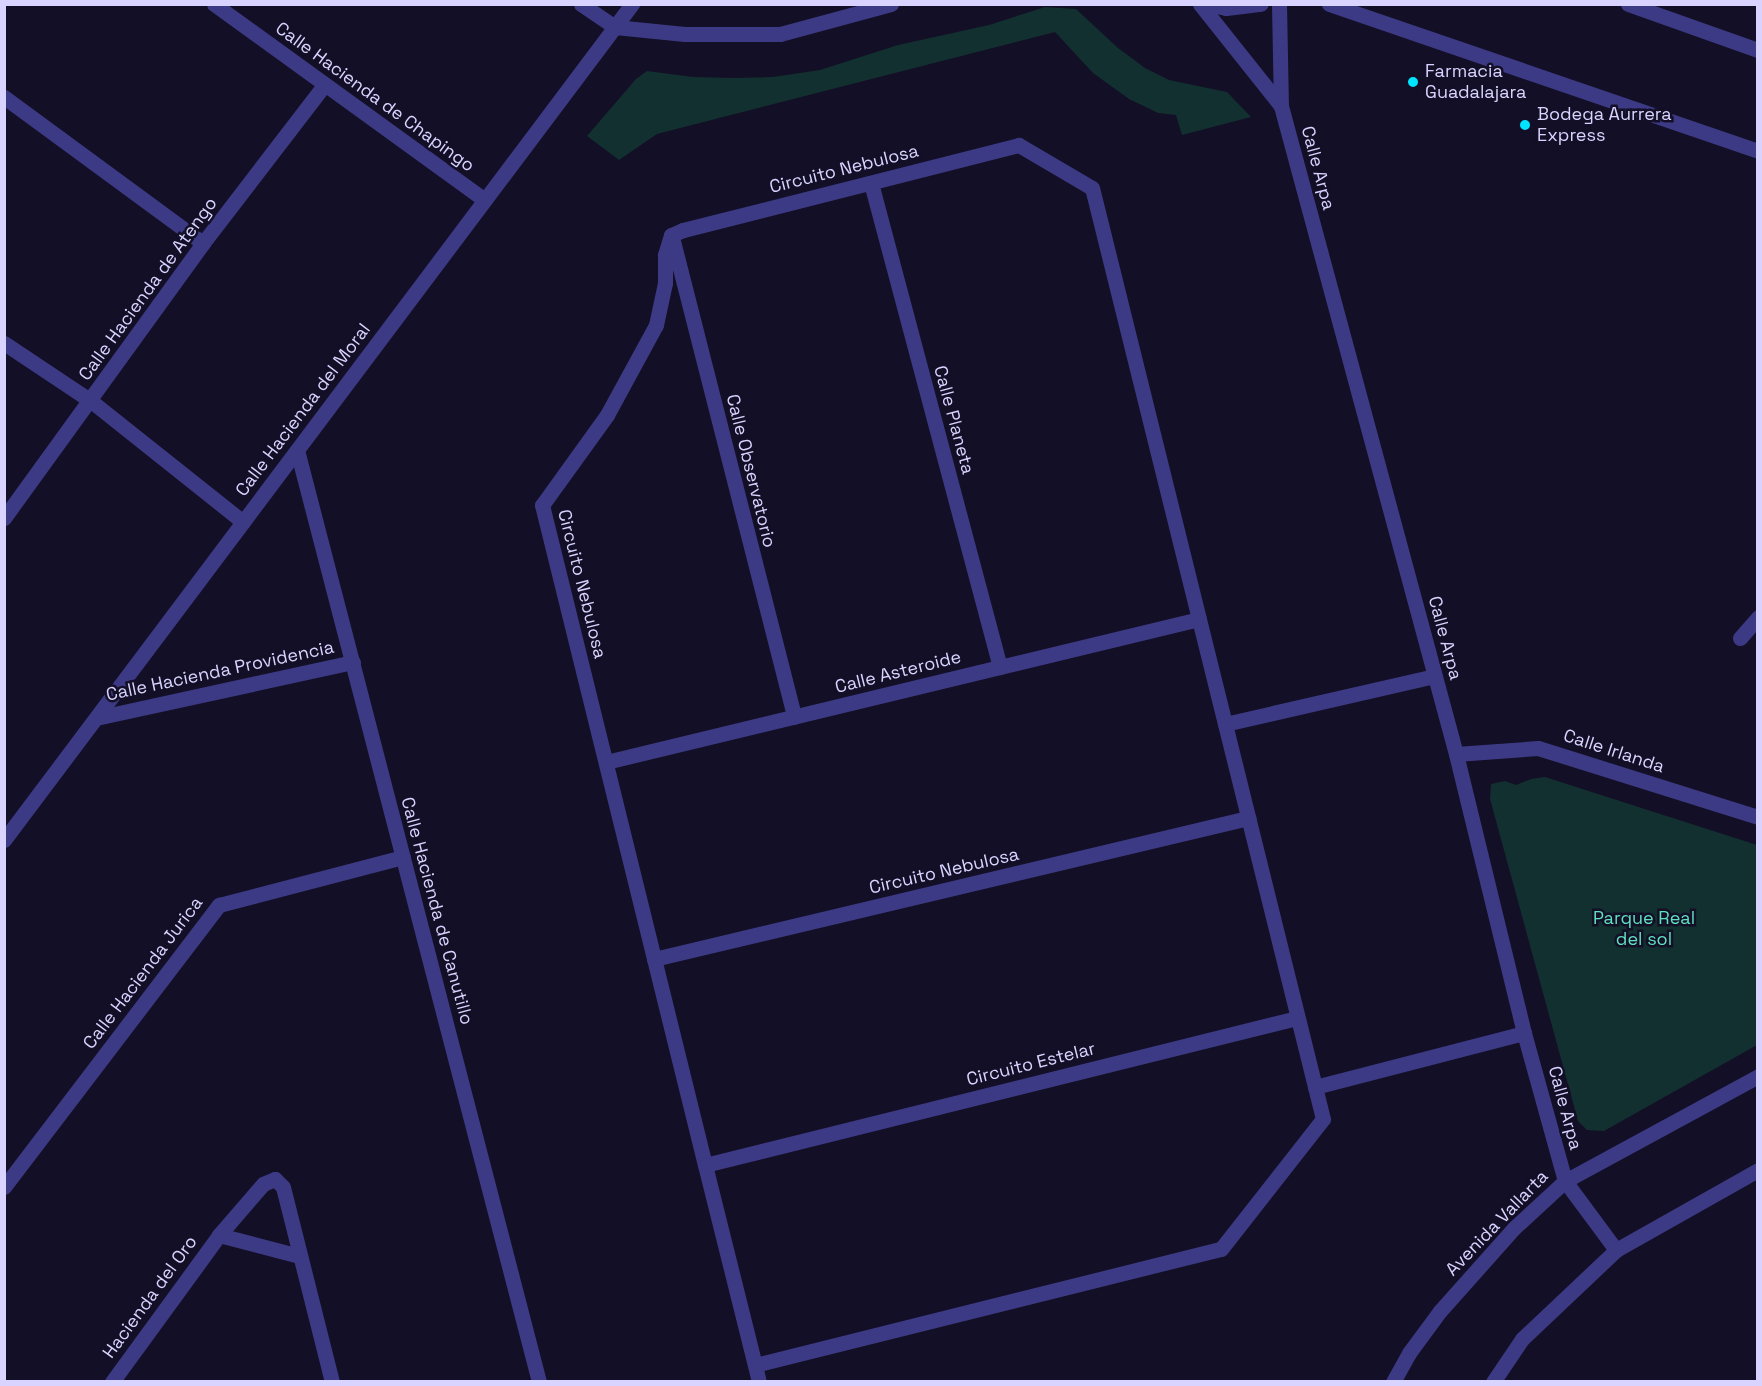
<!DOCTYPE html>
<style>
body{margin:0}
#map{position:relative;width:1762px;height:1386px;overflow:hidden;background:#130f26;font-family:"Space Grotesk",sans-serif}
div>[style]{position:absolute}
.green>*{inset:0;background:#12302f}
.minor>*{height:15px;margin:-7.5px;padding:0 7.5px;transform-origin:7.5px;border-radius:7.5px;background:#3d3a85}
.tertiary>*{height:15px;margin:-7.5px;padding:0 7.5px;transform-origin:7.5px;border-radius:7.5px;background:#3d3a85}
.dots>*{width:16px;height:16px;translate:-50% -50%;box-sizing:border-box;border:3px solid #130f26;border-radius:50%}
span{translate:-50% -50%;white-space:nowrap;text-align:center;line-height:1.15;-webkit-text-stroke:5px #130f26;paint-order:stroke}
.poi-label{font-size:18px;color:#d9d4ff}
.left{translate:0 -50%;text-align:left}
.street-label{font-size:18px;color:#d9d4ff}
.park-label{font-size:18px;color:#5fe0c0}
.frame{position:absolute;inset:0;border:6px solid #d9d4ff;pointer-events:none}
</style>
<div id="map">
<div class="green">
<i style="clip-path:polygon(1045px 7px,1076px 9px,1118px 48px,1145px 68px,1169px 80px,1227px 92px,1251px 117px,1182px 135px,1176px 115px,1158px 113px,1129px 99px,1093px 73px,1055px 32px,657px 134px,619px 160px,587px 136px,636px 79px,647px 71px,693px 77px,733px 78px,773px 77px,820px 70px,898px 45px,989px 25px)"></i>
<i style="clip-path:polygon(1545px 777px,1757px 845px,1757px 1045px,1604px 1131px,1587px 1130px,1578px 1121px,1490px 799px,1491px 784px,1505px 781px,1516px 785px,1531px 779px)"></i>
</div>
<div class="minor">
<i style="left:214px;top:4px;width:334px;rotate:35.9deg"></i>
<i style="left:1200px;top:4px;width:130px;rotate:51.5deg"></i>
<i style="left:1207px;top:4px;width:19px;rotate:12deg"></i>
<i style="left:1226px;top:8px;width:35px;rotate:-7deg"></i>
<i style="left:1279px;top:4px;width:102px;rotate:88.9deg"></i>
<i style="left:1281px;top:106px;width:671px;rotate:74.89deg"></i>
<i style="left:1456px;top:754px;width:287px;rotate:76.3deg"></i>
<i style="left:1524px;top:1033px;width:154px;rotate:74.5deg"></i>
<i style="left:1565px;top:1181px;width:86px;rotate:53.5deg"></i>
<i style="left:4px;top:97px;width:247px;rotate:36.3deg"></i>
<i style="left:871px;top:183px;width:501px;rotate:75.08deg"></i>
<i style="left:672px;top:237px;width:495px;rotate:75.7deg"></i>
<i style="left:4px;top:343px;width:105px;rotate:33.7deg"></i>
<i style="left:91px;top:401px;width:194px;rotate:38.5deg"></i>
<i style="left:297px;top:450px;width:963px;rotate:75.44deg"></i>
<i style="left:4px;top:518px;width:339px;rotate:-54.1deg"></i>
<i style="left:203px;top:243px;width:200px;rotate:-52.5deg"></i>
<i style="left:1740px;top:638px;width:28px;rotate:-49deg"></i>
<i style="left:96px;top:718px;width:263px;rotate:-12.3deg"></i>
<i style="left:1225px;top:724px;width:215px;rotate:-12.9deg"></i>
<i style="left:1456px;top:754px;width:82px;rotate:-4.2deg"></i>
<i style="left:1538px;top:748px;width:231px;rotate:17.4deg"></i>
<i style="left:606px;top:762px;width:610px;rotate:-13.56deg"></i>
<i style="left:4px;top:840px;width:1046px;rotate:-53.09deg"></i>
<i style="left:654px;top:959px;width:611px;rotate:-13.35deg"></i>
<i style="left:1315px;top:1087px;width:216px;rotate:-14.5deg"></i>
<i style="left:705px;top:1165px;width:610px;rotate:-13.95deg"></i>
<i style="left:4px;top:1187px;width:355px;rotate:-52.7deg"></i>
<i style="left:219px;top:905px;width:190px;rotate:-14.6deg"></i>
<i style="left:219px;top:1235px;width:83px;rotate:14.7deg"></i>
<i style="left:755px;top:1365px;width:480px;rotate:-14deg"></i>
<i style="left:1221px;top:1249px;width:165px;rotate:-51.9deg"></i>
<i style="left:1323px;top:1119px;width:959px;rotate:-103.93deg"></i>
<i style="left:1092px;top:188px;width:85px;rotate:-149.5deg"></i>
<i style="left:1019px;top:145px;width:347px;rotate:165.8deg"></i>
<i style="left:683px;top:230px;width:13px;rotate:157deg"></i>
<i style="left:671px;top:235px;width:21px;rotate:107deg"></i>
<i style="left:665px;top:255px;width:28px;rotate:90deg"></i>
<i style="left:665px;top:283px;width:43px;rotate:102.1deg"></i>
<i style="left:656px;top:325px;width:102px;rotate:118.6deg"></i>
<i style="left:607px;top:415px;width:111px;rotate:125.8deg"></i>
<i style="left:542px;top:505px;width:680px;rotate:76.13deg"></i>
<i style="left:705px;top:1165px;width:206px;rotate:76deg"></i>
<i style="left:755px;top:1365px;width:17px;rotate:77deg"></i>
<i style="left:112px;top:1382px;width:182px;rotate:-53.9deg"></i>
<i style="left:219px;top:1235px;width:67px;rotate:-49.2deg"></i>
<i style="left:263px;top:1184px;width:13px;rotate:-23deg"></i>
<i style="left:275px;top:1179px;width:11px;rotate:45deg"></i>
<i style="left:283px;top:1187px;width:201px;rotate:75.9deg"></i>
</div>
<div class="tertiary">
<i style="left:581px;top:4px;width:41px;rotate:34.1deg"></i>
<i style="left:615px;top:27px;width:70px;rotate:5.7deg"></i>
<i style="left:685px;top:34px;width:95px"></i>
<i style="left:780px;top:34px;width:115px;rotate:-15.1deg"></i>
<i style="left:1329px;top:4px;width:453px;rotate:18.9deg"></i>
<i style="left:1628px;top:4px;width:138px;rotate:19.5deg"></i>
<i style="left:1393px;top:1382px;width:33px;rotate:-61deg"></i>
<i style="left:1409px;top:1353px;width:52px;rotate:-53.6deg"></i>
<i style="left:1440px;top:1311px;width:111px;rotate:-48.3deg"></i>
<i style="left:1514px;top:1228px;width:69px;rotate:-42.7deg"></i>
<i style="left:1565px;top:1181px;width:220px;rotate:-28.5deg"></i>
<i style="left:1493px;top:1382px;width:52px;rotate:-56deg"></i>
<i style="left:1522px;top:1339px;width:129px;rotate:-43.4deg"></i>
<i style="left:1616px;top:1250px;width:163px;rotate:-29.4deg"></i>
</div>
<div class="dots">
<i style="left:1413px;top:82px;background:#00e5ff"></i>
<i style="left:1525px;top:125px;background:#00e5ff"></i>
</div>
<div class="poi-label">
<span class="left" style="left:1425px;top:82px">Farmacia<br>Guadalajara</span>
<span class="left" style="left:1537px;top:125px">Bodega Aurrera<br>Express</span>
</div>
<div class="street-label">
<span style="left:375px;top:97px;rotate:36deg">Calle Hacienda de Chapingo</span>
<span style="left:1318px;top:168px;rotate:75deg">Calle Arpa</span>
<span style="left:844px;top:169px;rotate:-14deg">Circuito Nebulosa</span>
<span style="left:148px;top:289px;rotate:-54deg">Calle Hacienda de Atengo</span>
<span style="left:303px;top:410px;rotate:-53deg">Calle Hacienda del Moral</span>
<span style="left:954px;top:420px;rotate:75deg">Calle Planeta</span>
<span style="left:751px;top:471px;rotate:76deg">Calle Observatorio</span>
<span style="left:582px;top:584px;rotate:76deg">Circuito Nebulosa</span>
<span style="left:1445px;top:638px;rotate:75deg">Calle Arpa</span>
<span style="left:220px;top:671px;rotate:-12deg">Calle Hacienda Providencia</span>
<span style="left:898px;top:672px;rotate:-14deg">Calle Asteroide</span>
<span style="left:1614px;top:751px;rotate:18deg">Calle Irlanda</span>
<span style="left:944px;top:871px;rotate:-13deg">Circuito Nebulosa</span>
<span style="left:437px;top:911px;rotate:75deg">Calle Hacienda de Canutillo</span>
<span style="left:143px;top:973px;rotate:-53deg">Calle Hacienda Jurica</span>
<span style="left:1031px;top:1064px;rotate:-14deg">Circuito Estelar</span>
<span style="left:1565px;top:1108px;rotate:75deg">Calle Arpa</span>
<span style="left:1497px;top:1223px;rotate:-46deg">Avenida Vallarta</span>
<span style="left:150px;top:1297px;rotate:-54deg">Hacienda del Oro</span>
</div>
<div class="park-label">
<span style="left:1644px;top:929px">Parque Real<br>del sol</span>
</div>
<div class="frame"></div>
</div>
